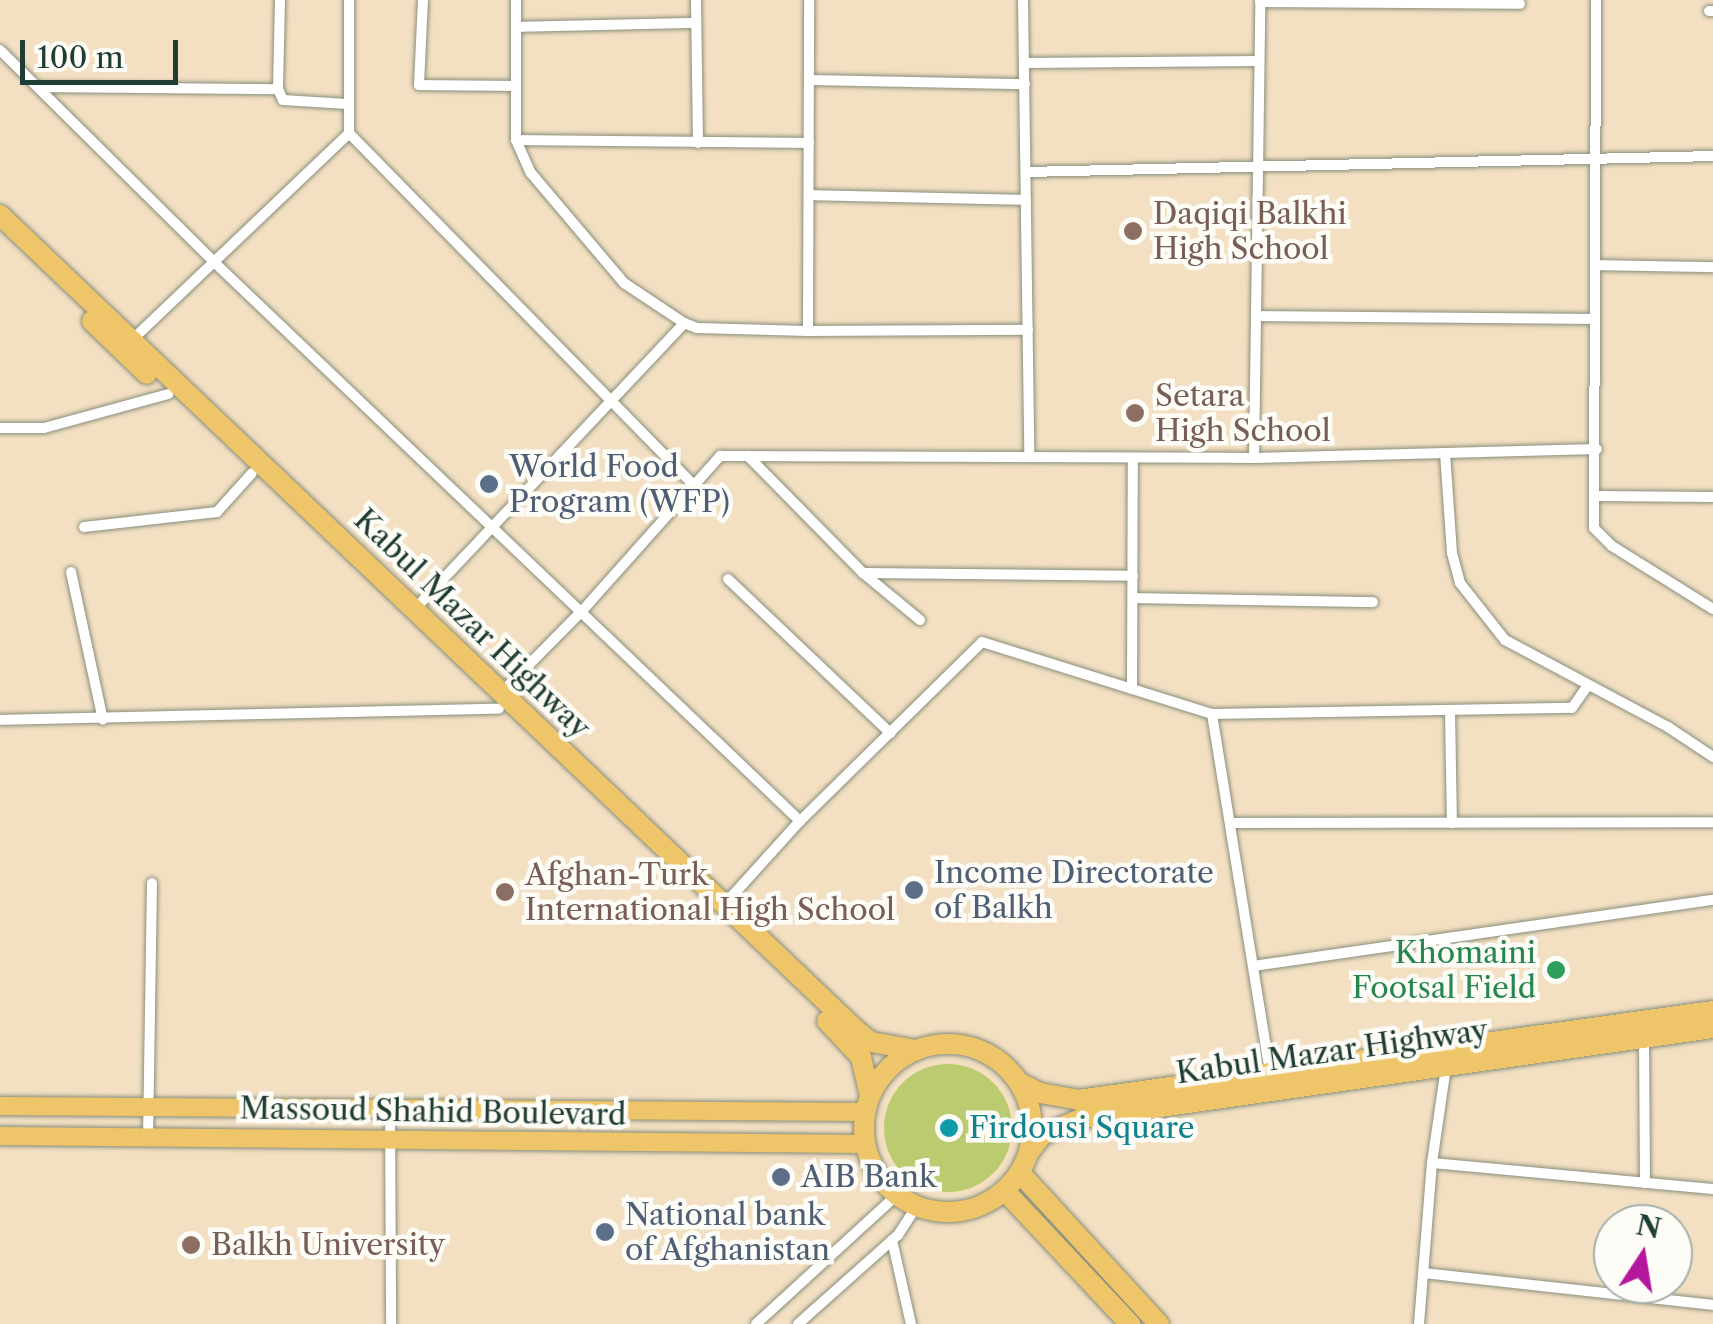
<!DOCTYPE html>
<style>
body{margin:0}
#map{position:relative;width:1713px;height:1324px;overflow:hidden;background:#f3e0c3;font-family:"Libre Caslon Text",serif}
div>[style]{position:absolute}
.green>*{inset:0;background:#bacc6f}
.round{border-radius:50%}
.roads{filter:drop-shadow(0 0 2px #898e7c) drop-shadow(0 0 2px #898e7c)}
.street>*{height:10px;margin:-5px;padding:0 5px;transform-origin:5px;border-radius:5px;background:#fff}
.primary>*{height:18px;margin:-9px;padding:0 9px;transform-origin:9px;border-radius:9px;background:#eec569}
.highway>*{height:20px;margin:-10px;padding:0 10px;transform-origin:10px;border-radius:10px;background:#eec569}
.highway>.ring{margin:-10px;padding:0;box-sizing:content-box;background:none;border:20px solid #eec569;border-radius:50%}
.dots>*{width:28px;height:28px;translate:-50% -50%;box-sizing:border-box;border:5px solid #fdfcf7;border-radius:50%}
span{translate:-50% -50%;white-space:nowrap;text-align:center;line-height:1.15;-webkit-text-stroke:9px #fdfcf7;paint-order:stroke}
.education-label{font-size:30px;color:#785e54}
.left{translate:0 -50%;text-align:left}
.service-label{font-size:30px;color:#4e5e75}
.street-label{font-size:30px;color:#1f3d34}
.leisure-label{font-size:30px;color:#27864d}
.right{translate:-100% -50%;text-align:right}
.culture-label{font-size:30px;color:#0d838f}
.north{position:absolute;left:1593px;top:1204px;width:100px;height:100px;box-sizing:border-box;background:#fdfcf7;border:2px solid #a4b0a9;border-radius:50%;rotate:12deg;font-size:28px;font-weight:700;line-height:40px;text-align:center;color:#1f3d34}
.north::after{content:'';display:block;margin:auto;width:35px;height:45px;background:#b5179e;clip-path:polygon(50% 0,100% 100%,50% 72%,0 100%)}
.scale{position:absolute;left:20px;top:40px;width:158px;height:45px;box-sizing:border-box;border:5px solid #1f3d34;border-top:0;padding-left:12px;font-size:30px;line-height:35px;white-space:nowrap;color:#1f3d34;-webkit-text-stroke:8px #fdfcf7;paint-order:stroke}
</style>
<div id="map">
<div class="green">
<i class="round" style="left:884px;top:1064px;width:128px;height:128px"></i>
</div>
<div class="roads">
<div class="street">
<i style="left:280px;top:0;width:89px;rotate:91.3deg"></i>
<i style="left:278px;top:89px;width:12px;rotate:66deg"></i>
<i style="left:283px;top:100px;width:64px;rotate:3.6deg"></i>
<i style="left:349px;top:0;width:133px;rotate:90deg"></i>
<i style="left:349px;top:133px;width:491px;rotate:45.6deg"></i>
<i style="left:423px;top:0;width:85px;rotate:92.7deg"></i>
<i style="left:419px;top:85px;width:96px;rotate:0.6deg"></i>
<i style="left:516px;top:0;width:140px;rotate:90deg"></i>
<i style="left:516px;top:140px;width:36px;rotate:66deg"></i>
<i style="left:531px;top:173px;width:144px;rotate:49.8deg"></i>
<i style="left:624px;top:283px;width:72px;rotate:33.7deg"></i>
<i style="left:684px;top:323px;width:14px;rotate:21deg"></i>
<i style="left:697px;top:328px;width:111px;rotate:1.5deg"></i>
<i style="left:808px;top:331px;width:220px;rotate:-0.3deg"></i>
<i style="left:696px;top:0;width:143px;rotate:89.2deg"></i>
<i style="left:1023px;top:0;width:457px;rotate:89.2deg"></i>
<i style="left:1596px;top:0;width:528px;rotate:90.22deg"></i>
<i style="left:1594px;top:528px;width:25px;rotate:45deg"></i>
<i style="left:1612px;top:546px;width:119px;rotate:32deg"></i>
<i style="left:1260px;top:2px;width:260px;rotate:0.4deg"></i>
<i style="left:1709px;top:11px;width:4px"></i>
<i style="left:516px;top:27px;width:179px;rotate:-1.3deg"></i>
<i style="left:0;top:50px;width:301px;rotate:44.7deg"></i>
<i style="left:214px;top:262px;width:810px;rotate:43.65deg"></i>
<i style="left:1024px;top:63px;width:235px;rotate:-0.5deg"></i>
<i style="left:810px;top:80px;width:215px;rotate:1.1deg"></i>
<i style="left:38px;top:87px;width:240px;rotate:0.5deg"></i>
<i style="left:516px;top:140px;width:293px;rotate:0.6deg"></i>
<i style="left:1026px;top:172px;width:687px;rotate:-1.33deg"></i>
<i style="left:809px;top:195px;width:217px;rotate:1.3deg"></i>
<i style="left:1595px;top:265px;width:118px;rotate:1deg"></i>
<i style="left:1256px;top:316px;width:339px;rotate:0.5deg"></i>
<i style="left:808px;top:331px;width:331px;rotate:-89.8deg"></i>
<i style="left:132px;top:340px;width:300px;rotate:-43.6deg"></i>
<i style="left:0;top:428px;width:44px"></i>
<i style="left:44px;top:428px;width:129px;rotate:-15.3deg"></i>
<i style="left:1445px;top:453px;width:100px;rotate:86deg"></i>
<i style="left:1452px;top:553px;width:31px;rotate:75deg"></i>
<i style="left:1460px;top:583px;width:73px;rotate:51.7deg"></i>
<i style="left:1505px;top:640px;width:185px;rotate:28.1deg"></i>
<i style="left:1668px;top:727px;width:54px;rotate:33.7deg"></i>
<i style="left:748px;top:456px;width:164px;rotate:45.5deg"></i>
<i style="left:863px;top:573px;width:74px;rotate:39.5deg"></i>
<i style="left:1254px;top:458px;width:458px;rotate:-89.2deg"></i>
<i style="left:1597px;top:496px;width:116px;rotate:0.5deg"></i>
<i style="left:84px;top:527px;width:134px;rotate:-6.4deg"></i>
<i style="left:217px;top:512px;width:52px;rotate:-48.1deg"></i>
<i style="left:71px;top:572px;width:151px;rotate:77.8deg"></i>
<i style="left:863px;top:573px;width:270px;rotate:0.6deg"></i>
<i style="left:728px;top:579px;width:224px;rotate:43.5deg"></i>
<i style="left:1135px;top:598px;width:238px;rotate:1deg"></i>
<i style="left:414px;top:610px;width:394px;rotate:-46.7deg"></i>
<i style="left:1132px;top:689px;width:231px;rotate:-89.8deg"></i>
<i style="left:501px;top:693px;width:115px;rotate:-45.4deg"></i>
<i style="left:582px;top:611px;width:208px;rotate:-48.3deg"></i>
<i style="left:720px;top:456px;width:534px;rotate:0.21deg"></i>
<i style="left:1254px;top:458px;width:343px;rotate:-1.5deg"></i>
<i style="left:1450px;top:711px;width:112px;rotate:89deg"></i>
<i style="left:1212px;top:714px;width:363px;rotate:80.8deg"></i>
<i style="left:0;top:720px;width:499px;rotate:-1.3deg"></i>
<i style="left:1230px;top:823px;width:483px;rotate:-0.1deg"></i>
<i style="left:724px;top:905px;width:113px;rotate:-47.9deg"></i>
<i style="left:800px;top:821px;width:255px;rotate:-44.5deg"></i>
<i style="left:982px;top:642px;width:241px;rotate:17.4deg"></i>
<i style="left:1212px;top:714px;width:360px;rotate:-1deg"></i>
<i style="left:1572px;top:708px;width:28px;rotate:-55deg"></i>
<i style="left:1253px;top:966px;width:465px;rotate:-8.2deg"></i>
<i style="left:1644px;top:1039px;width:144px;rotate:89.6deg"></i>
<i style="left:390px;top:1108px;width:216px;rotate:89.7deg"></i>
<i style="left:148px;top:1137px;width:254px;rotate:-89.1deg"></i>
<i style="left:1432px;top:1163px;width:282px;rotate:5.3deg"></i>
<i style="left:892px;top:1240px;width:86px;rotate:77.3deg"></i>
<i style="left:1424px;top:1273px;width:291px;rotate:6.3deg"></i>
<i style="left:756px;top:1324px;width:191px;rotate:-42.5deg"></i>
<i style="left:798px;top:1324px;width:134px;rotate:-41.7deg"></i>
<i style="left:898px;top:1235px;width:35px;rotate:-57deg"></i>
<i style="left:1419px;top:1324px;width:162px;rotate:-85.4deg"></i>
<i style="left:1432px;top:1163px;width:97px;rotate:-81.7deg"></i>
</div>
<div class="primary">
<i style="left:0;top:1106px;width:865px;rotate:0.4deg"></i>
<i style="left:0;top:1136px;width:865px;rotate:0.53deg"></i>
</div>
<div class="highway">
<i style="left:0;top:215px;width:1183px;rotate:43.6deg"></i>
<i style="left:857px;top:1031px;width:18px;rotate:38deg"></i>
<i style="left:871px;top:1042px;width:46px;rotate:10.1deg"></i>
<i style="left:92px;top:321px;width:76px;rotate:43.9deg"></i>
<i style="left:827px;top:1021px;width:50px;rotate:46.6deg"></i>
<i style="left:861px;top:1057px;width:39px;rotate:77deg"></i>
<i class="ring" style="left:864px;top:1044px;width:148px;height:148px"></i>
<i style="left:1020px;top:1083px;width:22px;rotate:27deg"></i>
<i style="left:1040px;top:1093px;width:39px;rotate:10deg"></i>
<i style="left:1078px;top:1100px;width:641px;rotate:-7.98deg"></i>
<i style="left:1030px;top:1151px;width:20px;rotate:-53deg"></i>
<i style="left:1042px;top:1135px;width:44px;rotate:-22.5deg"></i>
<i style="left:1083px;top:1118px;width:636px;rotate:-8.13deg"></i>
<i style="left:1020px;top:1173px;width:205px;rotate:47.4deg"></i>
<i style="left:1005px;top:1191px;width:183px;rotate:46.8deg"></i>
</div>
</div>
<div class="dots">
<i style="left:1133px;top:231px;background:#8d6e63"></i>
<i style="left:1135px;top:413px;background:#8d6e63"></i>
<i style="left:489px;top:484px;background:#5c6f8a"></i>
<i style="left:914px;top:890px;background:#5c6f8a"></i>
<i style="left:505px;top:892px;background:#8d6e63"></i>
<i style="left:1556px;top:970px;background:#2e9e5b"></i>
<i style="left:949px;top:1128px;background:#0f9aa8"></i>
<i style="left:781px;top:1177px;background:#5c6f8a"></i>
<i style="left:605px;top:1232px;background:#5c6f8a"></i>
<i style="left:191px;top:1245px;background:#8d6e63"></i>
</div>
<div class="education-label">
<span class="left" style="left:1153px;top:231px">Daqiqi Balkhi<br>High School</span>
<span class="left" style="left:1155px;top:413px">Setara<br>High School</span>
<span class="left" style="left:525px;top:892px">Afghan-Turk<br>International High School</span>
<span class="left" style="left:211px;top:1245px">Balkh University</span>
</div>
<div class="service-label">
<span class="left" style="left:509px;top:484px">World Food<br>Program (WFP)</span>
<span class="left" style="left:934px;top:890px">Income Directorate<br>of Balkh</span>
<span class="left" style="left:801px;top:1177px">AIB Bank</span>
<span class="left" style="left:625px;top:1232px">National bank<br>of Afghanistan</span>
</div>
<div class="street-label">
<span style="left:472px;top:624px;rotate:44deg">Kabul Mazar Highway</span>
<span style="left:1332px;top:1052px;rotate:-8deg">Kabul Mazar Highway</span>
<span style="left:433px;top:1112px;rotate:1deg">Massoud Shahid Boulevard</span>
</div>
<div class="leisure-label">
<span class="right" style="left:1536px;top:970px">Khomaini<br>Footsal Field</span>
</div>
<div class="culture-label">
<span class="left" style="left:969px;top:1128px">Firdousi Square</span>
</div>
<div class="north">N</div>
<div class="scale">100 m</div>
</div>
